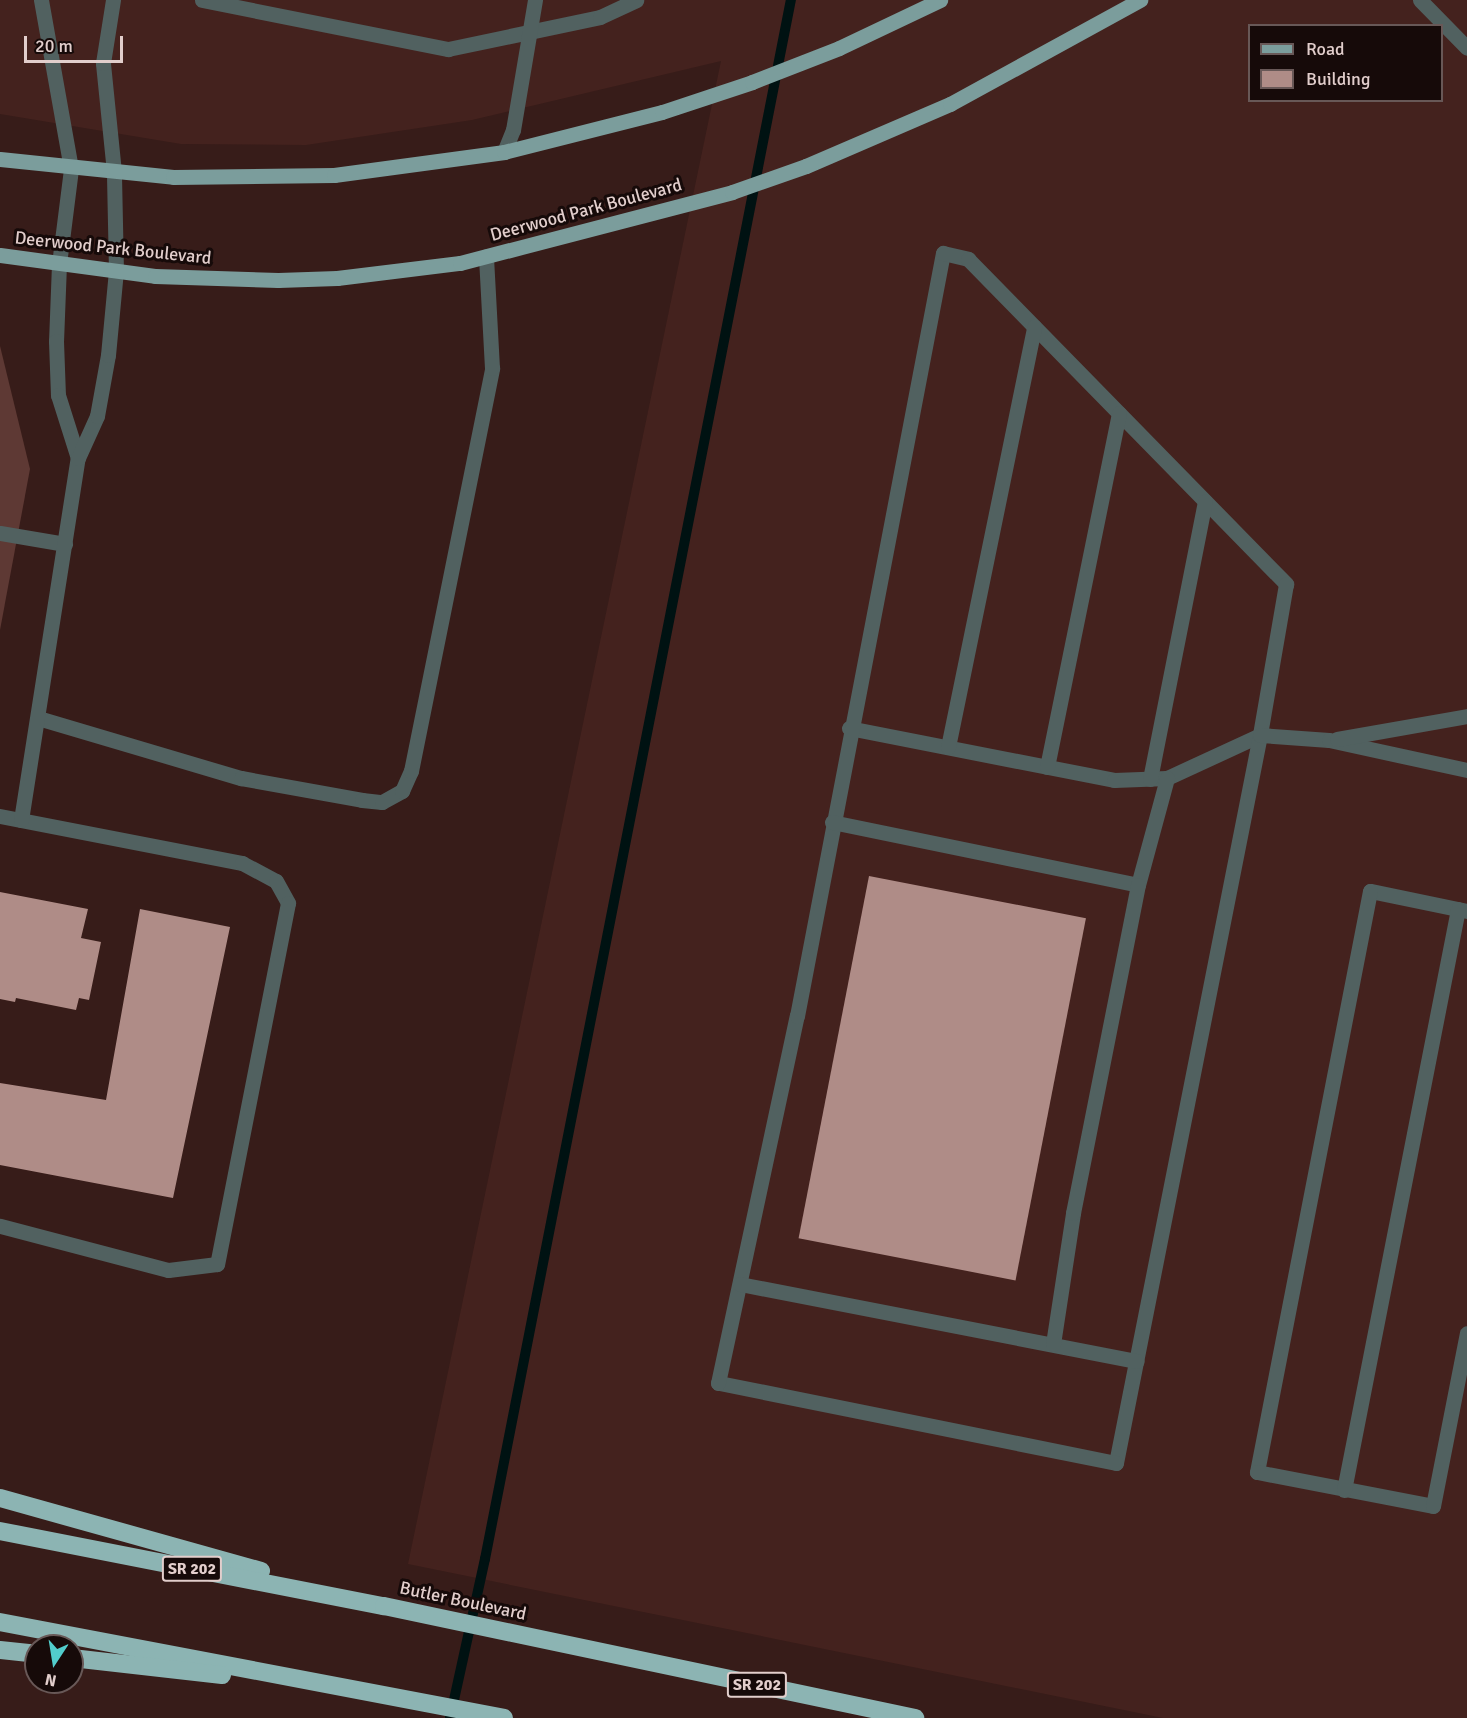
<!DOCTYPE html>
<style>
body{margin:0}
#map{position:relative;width:1467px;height:1718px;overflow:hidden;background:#371c19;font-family:Signika,sans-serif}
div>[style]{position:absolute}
.built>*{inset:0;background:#44221e}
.green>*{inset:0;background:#5e3934}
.stream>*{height:10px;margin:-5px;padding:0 5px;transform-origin:5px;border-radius:5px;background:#001212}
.building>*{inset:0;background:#af8c87;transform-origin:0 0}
.minor>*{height:15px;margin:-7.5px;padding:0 7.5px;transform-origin:7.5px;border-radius:7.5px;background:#516160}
.major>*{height:15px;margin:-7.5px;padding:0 7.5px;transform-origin:7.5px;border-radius:7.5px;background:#7b9d9c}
.highway>*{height:18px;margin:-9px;padding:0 9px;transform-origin:9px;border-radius:9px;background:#8cb4b3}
span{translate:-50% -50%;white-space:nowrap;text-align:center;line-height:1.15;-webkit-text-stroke:6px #160a09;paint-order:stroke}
.shield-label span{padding:2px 4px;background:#160a09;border:2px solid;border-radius:4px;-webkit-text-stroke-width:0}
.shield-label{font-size:16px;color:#e2cecc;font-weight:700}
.street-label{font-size:18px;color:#e2cecc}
.legend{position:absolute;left:1248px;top:24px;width:195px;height:78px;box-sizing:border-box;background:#160a09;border:2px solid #685857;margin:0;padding:8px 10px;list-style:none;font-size:18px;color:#e2cecc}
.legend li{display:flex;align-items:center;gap:12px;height:30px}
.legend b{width:30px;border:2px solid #685857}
.north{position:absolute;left:24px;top:1634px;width:60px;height:60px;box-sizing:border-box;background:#160a09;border:2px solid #685857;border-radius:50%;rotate:192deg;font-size:16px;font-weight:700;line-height:24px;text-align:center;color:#e2cecc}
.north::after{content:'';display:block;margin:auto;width:21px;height:27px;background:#52cdcc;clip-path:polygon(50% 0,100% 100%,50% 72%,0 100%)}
.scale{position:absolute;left:24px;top:36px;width:99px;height:27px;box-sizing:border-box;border:3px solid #e2cecc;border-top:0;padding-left:8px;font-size:18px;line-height:21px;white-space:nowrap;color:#e2cecc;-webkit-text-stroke:4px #160a09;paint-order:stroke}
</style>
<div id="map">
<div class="built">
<i style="clip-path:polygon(evenodd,0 0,1467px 0,1467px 1718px,1163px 1718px,408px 1564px,721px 61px,472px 120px,306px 145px,181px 144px,0 114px,0 0,1250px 26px,1442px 26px,1442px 100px,1250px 100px,1250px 26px)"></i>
</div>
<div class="green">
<i style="clip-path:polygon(0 346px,30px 469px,0 630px)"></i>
</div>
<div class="stream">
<i style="left:450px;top:1718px;width:163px;rotate:-77.6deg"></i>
<i style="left:485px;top:1559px;width:1589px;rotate:-78.9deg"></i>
</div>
<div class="building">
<i style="left:869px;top:876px;width:221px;height:369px;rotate:11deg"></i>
<i style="clip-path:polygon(0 892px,88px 909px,81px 938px,101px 942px,89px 1000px,79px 998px,76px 1010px,16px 998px,15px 1002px,0 999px)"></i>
<i style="clip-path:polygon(140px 909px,230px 927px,173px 1198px,0 1165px,0 1083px,106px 1100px)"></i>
</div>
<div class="minor">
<i style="left:41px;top:0;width:172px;rotate:79.9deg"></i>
<i style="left:71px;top:169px;width:96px;rotate:97.2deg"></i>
<i style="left:59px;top:264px;width:77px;rotate:92.2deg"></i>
<i style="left:56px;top:341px;width:54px;rotate:87.9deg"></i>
<i style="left:58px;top:395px;width:66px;rotate:72.4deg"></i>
<i style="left:202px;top:0;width:251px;rotate:11.3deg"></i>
<i style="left:448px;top:49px;width:155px;rotate:-11.9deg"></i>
<i style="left:600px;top:17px;width:40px;rotate:-25deg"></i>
<i style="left:1420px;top:0;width:67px;rotate:45.6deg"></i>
<i style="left:504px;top:152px;width:24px;rotate:-68deg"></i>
<i style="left:513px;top:130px;width:132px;rotate:-80.4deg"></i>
<i style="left:0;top:533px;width:66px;rotate:9.6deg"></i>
<i style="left:38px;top:718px;width:212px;rotate:16.5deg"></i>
<i style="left:241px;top:778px;width:123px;rotate:10.3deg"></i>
<i style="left:362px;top:800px;width:20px;rotate:6deg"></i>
<i style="left:382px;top:802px;width:23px;rotate:-29deg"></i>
<i style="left:402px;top:791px;width:22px;rotate:-66deg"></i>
<i style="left:411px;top:771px;width:411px;rotate:-78.6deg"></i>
<i style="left:492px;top:368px;width:112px;rotate:-93.1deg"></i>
<i style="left:849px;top:728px;width:270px;rotate:11.1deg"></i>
<i style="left:1114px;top:780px;width:53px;rotate:-2.2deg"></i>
<i style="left:1167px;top:778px;width:102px;rotate:-24.8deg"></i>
<i style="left:1260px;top:735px;width:742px;rotate:101.19deg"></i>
<i style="left:1116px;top:1463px;width:406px;rotate:-168.6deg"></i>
<i style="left:718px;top:1383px;width:375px;rotate:-77.9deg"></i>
<i style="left:797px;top:1016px;width:777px;rotate:-79.17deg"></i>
<i style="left:943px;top:253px;width:26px;rotate:13deg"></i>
<i style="left:968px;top:259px;width:455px;rotate:45.6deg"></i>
<i style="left:1286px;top:584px;width:153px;rotate:99.8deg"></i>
<i style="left:1260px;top:735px;width:69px;rotate:4.1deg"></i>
<i style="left:1329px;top:740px;width:141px;rotate:12.3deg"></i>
<i style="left:1337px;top:739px;width:132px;rotate:-10deg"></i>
<i style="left:948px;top:747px;width:429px;rotate:-78.4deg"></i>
<i style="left:1047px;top:767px;width:361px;rotate:-78.5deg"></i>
<i style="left:1150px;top:779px;width:283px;rotate:-78.8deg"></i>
<i style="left:0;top:816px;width:247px;rotate:11deg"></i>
<i style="left:242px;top:863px;width:38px;rotate:28deg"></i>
<i style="left:276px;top:881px;width:25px;rotate:61deg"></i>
<i style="left:288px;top:903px;width:368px;rotate:101.1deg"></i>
<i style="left:217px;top:1264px;width:49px;rotate:173deg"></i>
<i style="left:168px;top:1270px;width:174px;rotate:-165.3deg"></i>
<i style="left:21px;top:820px;width:366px;rotate:-81.1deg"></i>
<i style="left:78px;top:458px;width:46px;rotate:-65.7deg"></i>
<i style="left:97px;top:416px;width:62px;rotate:-79.8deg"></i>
<i style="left:108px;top:355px;width:84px;rotate:-84.6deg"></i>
<i style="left:116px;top:271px;width:99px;rotate:-91.2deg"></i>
<i style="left:114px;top:172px;width:110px;rotate:-95.8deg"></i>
<i style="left:103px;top:63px;width:64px;rotate:-81deg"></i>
<i style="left:832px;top:822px;width:312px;rotate:11.6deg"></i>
<i style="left:1138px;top:885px;width:111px;rotate:-74.8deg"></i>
<i style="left:1467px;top:911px;width:99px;rotate:-168.3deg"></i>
<i style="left:1370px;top:891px;width:592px;rotate:101.01deg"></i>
<i style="left:1257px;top:1472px;width:179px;rotate:10.9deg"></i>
<i style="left:1433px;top:1506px;width:176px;rotate:-78.9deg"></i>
<i style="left:740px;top:1284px;width:404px;rotate:11deg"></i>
<i style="left:1053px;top:1344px;width:133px;rotate:-81.3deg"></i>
<i style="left:1073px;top:1213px;width:334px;rotate:-78.8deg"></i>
<i style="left:1344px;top:1490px;width:592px;rotate:-78.9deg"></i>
</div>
<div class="major">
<i style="left:0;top:159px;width:174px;rotate:5.9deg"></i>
<i style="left:173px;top:177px;width:161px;rotate:-0.7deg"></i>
<i style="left:334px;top:175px;width:172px;rotate:-7.7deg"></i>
<i style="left:504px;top:152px;width:163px;rotate:-14.2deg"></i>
<i style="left:662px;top:112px;width:95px;rotate:-18.4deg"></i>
<i style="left:752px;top:82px;width:93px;rotate:-21.3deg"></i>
<i style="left:839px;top:48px;width:112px;rotate:-25.4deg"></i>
<i style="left:0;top:255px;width:156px;rotate:7.7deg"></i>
<i style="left:155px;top:276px;width:123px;rotate:1.9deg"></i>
<i style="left:278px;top:280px;width:59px;rotate:-1.9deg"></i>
<i style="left:337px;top:278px;width:124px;rotate:-7deg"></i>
<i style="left:460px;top:263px;width:281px;rotate:-14.6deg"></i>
<i style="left:732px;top:192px;width:78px;rotate:-19.4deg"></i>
<i style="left:806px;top:166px;width:157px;rotate:-23.3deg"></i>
<i style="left:950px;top:104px;width:217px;rotate:-28.7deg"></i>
</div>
<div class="highway">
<i style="left:0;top:1498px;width:271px;rotate:15.6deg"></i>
<i style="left:0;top:1531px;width:391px;rotate:11.1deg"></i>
<i style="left:384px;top:1606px;width:543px;rotate:11.91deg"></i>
<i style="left:0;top:1622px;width:513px;rotate:10.78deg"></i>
<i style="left:0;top:1650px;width:36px;rotate:6deg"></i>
<i style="left:72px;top:1658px;width:151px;rotate:6.5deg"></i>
</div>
<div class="shield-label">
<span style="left:192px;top:1569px">SR 202</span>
<span style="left:757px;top:1685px">SR 202</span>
</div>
<div class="street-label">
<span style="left:586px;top:210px;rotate:-15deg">Deerwood Park Boulevard</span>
<span style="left:113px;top:248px;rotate:6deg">Deerwood Park Boulevard</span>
<span style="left:463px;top:1601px;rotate:12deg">Butler Boulevard</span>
</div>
<ul class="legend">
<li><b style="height:8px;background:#7b9d9c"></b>Road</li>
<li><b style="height:16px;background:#af8c87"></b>Building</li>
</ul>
<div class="north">N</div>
<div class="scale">20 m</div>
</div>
